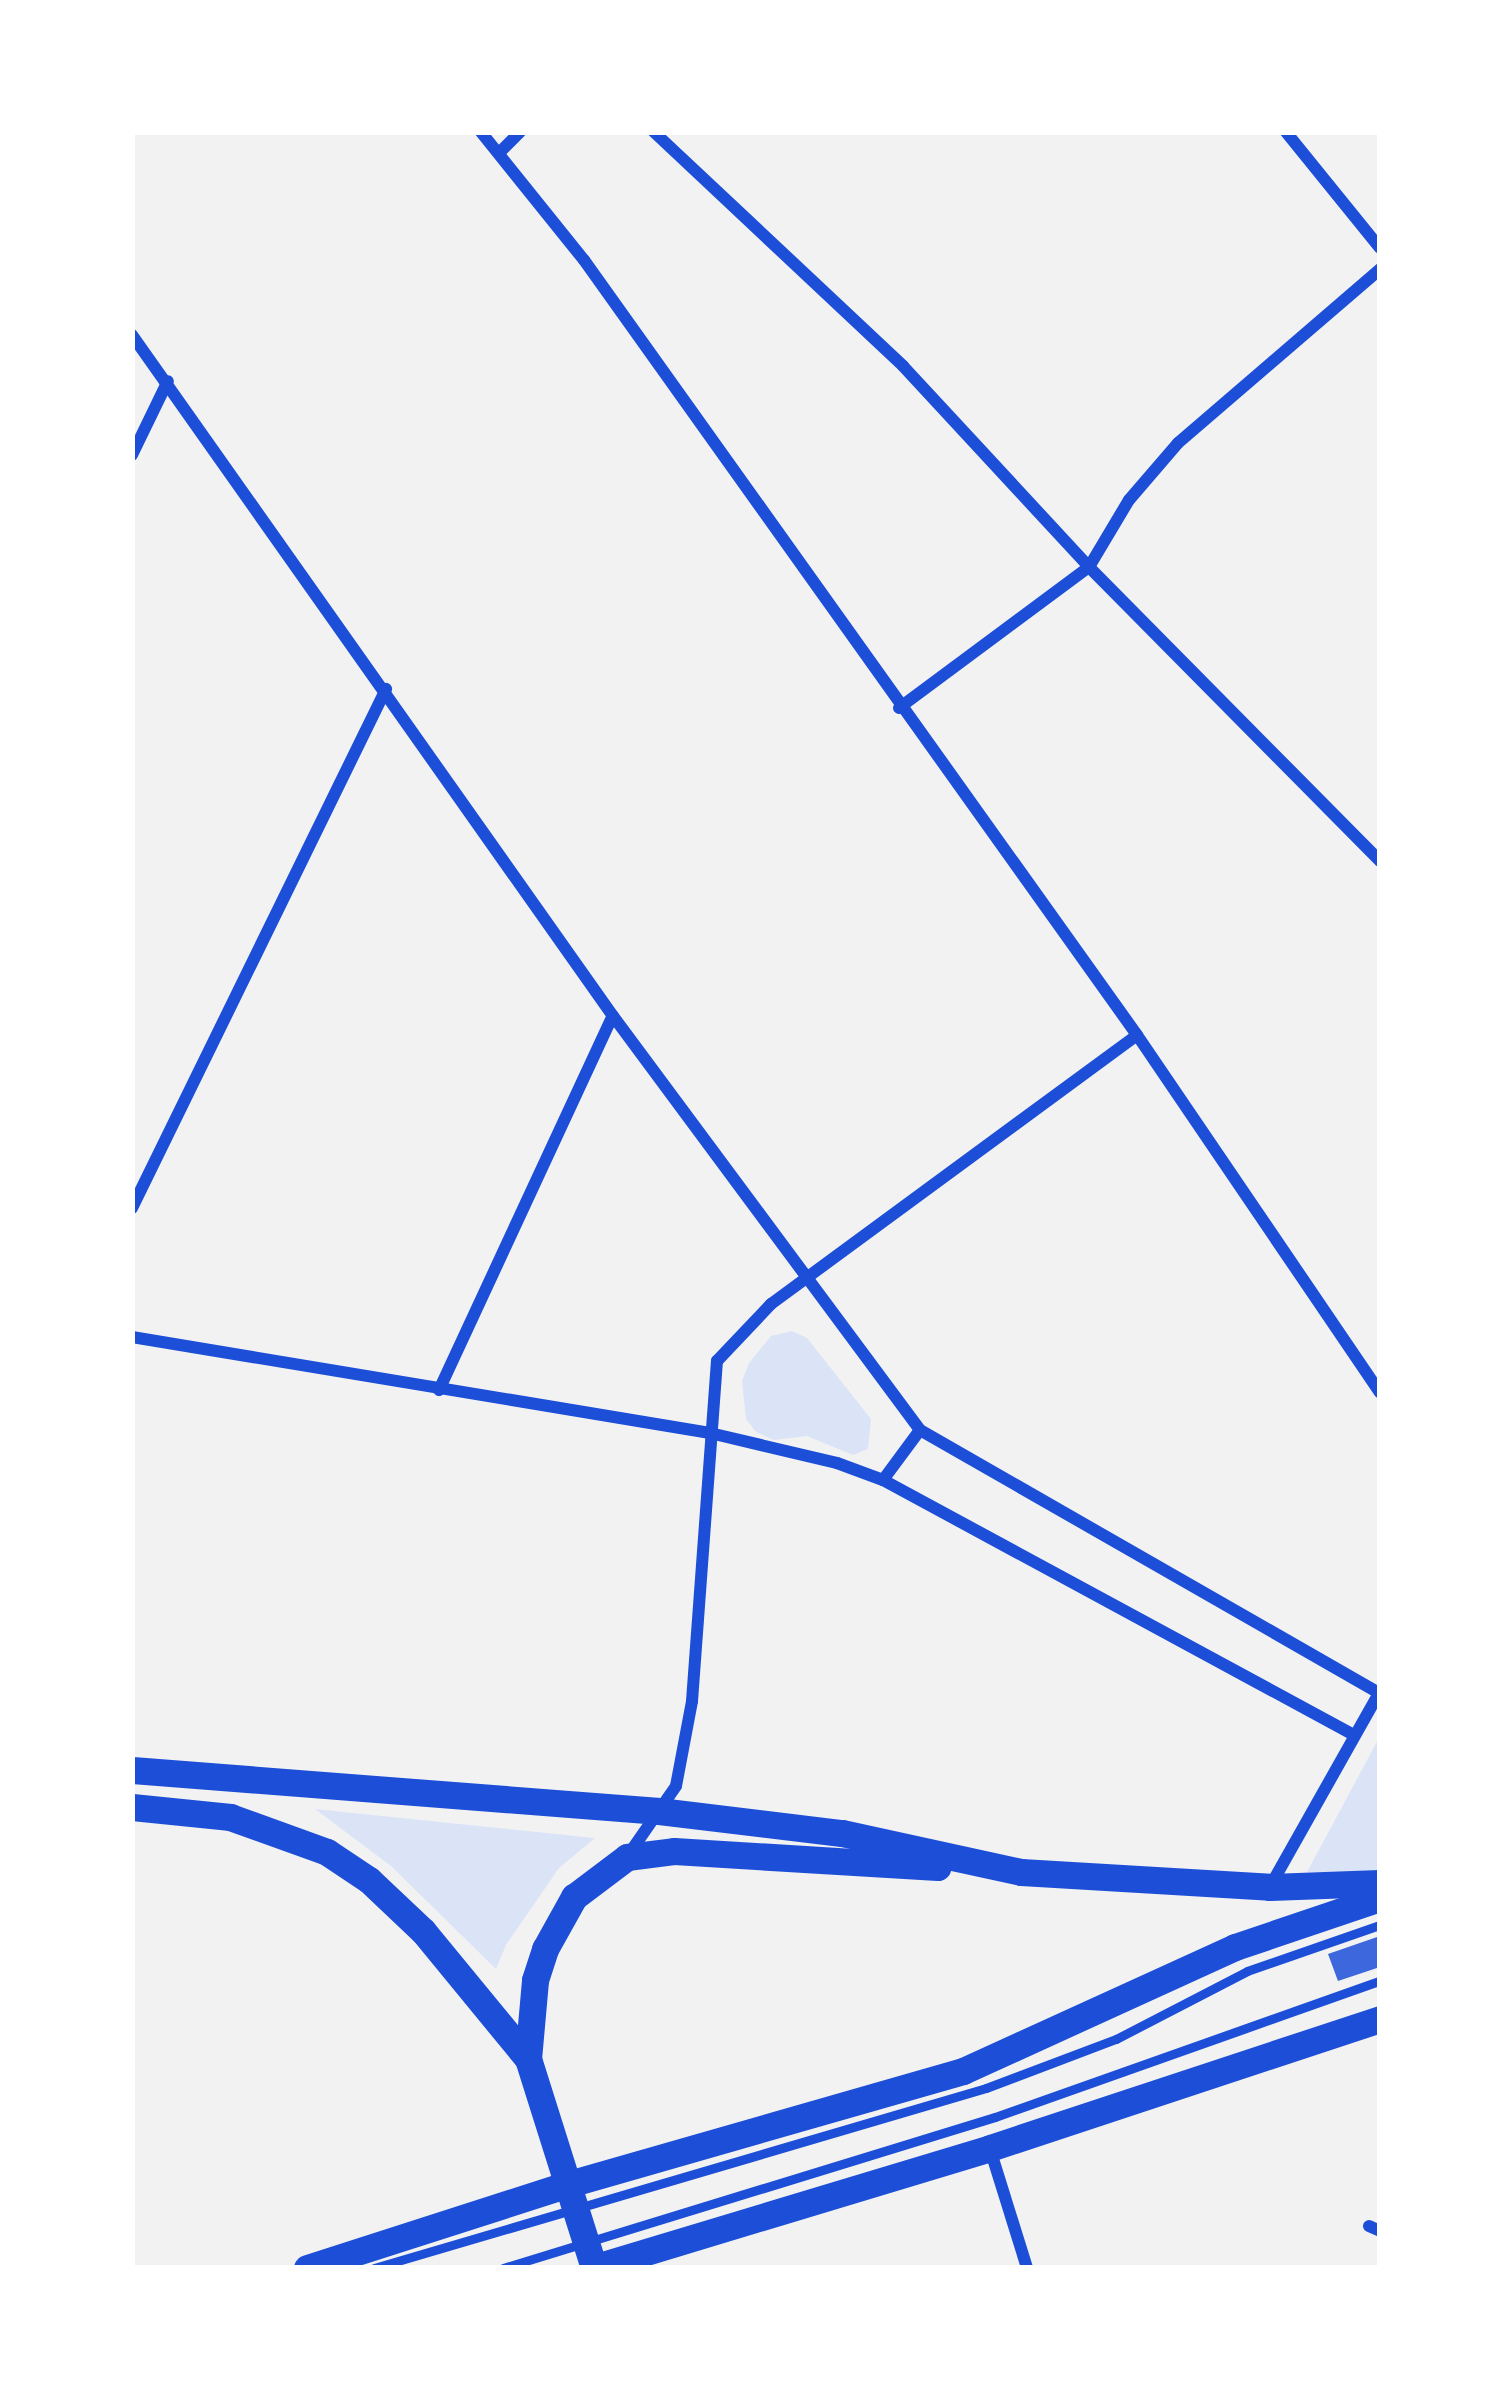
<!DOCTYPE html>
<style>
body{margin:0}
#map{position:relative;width:1512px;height:2400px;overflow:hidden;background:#f2f2f2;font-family:Quicksand,sans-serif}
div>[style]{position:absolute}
.green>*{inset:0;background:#dbe4f7}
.building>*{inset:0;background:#3d67dc}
.service>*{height:9px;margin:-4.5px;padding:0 4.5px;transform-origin:4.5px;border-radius:4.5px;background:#1d4ed8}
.minor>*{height:12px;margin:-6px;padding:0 6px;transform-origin:6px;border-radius:6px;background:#1d4ed8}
.primary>*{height:27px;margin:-13.5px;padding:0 13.5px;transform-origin:13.5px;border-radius:13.5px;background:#1d4ed8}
span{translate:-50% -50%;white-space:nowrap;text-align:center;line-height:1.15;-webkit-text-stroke:12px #fff;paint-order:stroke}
.frame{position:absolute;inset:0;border:135px solid #fff;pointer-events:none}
</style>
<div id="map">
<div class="green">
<i style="clip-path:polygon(792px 1331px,807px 1338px,871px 1419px,868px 1449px,853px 1455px,807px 1436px,774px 1440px,756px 1432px,746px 1419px,742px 1381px,749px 1363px,771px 1336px)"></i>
<i style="clip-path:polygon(1380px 1736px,1380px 1879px,1307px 1872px)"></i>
<i style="clip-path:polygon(315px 1809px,595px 1838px,559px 1868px,506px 1945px,496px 1969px,391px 1866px)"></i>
</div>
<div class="building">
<i style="clip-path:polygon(1380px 1936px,1380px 1967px,1338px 1981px,1328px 1954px)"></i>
</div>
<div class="service">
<i style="left:374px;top:2268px;width:638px;rotate:-16.39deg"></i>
<i style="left:986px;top:2088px;width:139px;rotate:-20.7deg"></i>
<i style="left:1116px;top:2039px;width:148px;rotate:-27.4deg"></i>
<i style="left:1247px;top:1971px;width:141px;rotate:-19.1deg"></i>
<i style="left:503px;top:2268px;width:515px;rotate:-17.06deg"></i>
<i style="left:995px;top:2117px;width:408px;rotate:-19.5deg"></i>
</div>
<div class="minor">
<i style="left:481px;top:132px;width:164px;rotate:51.2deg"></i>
<i style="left:584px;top:260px;width:952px;rotate:54.49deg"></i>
<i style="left:1137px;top:1035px;width:432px;rotate:55.8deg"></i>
<i style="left:654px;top:132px;width:342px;rotate:43.2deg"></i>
<i style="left:903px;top:366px;width:274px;rotate:47.2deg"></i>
<i style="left:1089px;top:567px;width:414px;rotate:45.3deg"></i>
<i style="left:1286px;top:132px;width:149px;rotate:51deg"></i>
<i style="left:499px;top:153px;width:30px;rotate:-45deg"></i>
<i style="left:132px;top:335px;width:834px;rotate:54.77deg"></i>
<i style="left:613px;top:1016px;width:515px;rotate:53.44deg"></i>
<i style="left:920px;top:1430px;width:529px;rotate:29.81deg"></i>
<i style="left:132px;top:455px;width:82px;rotate:-64.1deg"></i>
<i style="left:899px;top:708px;width:237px;rotate:-36.6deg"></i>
<i style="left:1089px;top:567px;width:78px;rotate:-59.2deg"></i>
<i style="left:1129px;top:500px;width:75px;rotate:-49.3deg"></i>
<i style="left:1178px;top:443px;width:267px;rotate:-40.7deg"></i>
<i style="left:132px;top:1208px;width:578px;rotate:-63.92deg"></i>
<i style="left:132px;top:1337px;width:586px;rotate:9.43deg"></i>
<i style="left:710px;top:1433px;width:130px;rotate:13.3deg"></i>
<i style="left:837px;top:1463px;width:49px;rotate:20.3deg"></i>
<i style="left:883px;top:1480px;width:536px;rotate:28.43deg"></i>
<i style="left:439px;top:1390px;width:412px;rotate:-65.1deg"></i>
<i style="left:883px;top:1480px;width:62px;rotate:-53.5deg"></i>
<i style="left:631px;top:1851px;width:79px;rotate:-55.3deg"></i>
<i style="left:676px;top:1786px;width:86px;rotate:-79.3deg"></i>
<i style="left:692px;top:1701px;width:341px;rotate:-85.8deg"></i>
<i style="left:717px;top:1361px;width:79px;rotate:-46.5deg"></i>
<i style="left:771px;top:1304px;width:454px;rotate:-36.3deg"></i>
<i style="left:1272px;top:1883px;width:220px;rotate:-60.6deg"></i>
<i style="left:990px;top:2149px;width:125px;rotate:72.7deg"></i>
<i style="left:1369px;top:2226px;width:12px;rotate:24deg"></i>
</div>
<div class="primary">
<i style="left:132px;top:1770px;width:529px;rotate:4.45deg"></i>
<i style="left:659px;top:1811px;width:184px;rotate:6.9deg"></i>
<i style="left:842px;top:1833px;width:183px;rotate:12.3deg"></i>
<i style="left:1021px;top:1872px;width:249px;rotate:3.4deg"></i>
<i style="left:1270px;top:1887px;width:110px;rotate:-2.1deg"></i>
<i style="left:132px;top:1807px;width:99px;rotate:5.8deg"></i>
<i style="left:230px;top:1817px;width:103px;rotate:19.8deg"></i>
<i style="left:327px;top:1852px;width:50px;rotate:33.7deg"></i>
<i style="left:369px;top:1880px;width:74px;rotate:43.4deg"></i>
<i style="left:423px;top:1931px;width:166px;rotate:50.6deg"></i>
<i style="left:307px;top:2268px;width:275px;rotate:-17.8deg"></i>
<i style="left:569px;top:2184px;width:410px;rotate:-16deg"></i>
<i style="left:963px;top:2071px;width:299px;rotate:-24.5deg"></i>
<i style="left:1235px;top:1947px;width:153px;rotate:-18.7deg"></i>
<i style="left:593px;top:2268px;width:415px;rotate:-16.8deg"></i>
<i style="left:990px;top:2148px;width:411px;rotate:-18.3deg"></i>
<i style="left:594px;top:2268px;width:219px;rotate:-107.5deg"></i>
<i style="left:528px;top:2059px;width:79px;rotate:-84.9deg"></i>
<i style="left:535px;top:1980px;width:33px;rotate:-72deg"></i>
<i style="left:545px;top:1949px;width:60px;rotate:-60.9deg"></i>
<i style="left:574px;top:1897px;width:66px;rotate:-37deg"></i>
<i style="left:627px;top:1857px;width:47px;rotate:-7.3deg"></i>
<i style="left:674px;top:1851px;width:264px;rotate:3.5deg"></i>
</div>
<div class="frame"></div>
</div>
